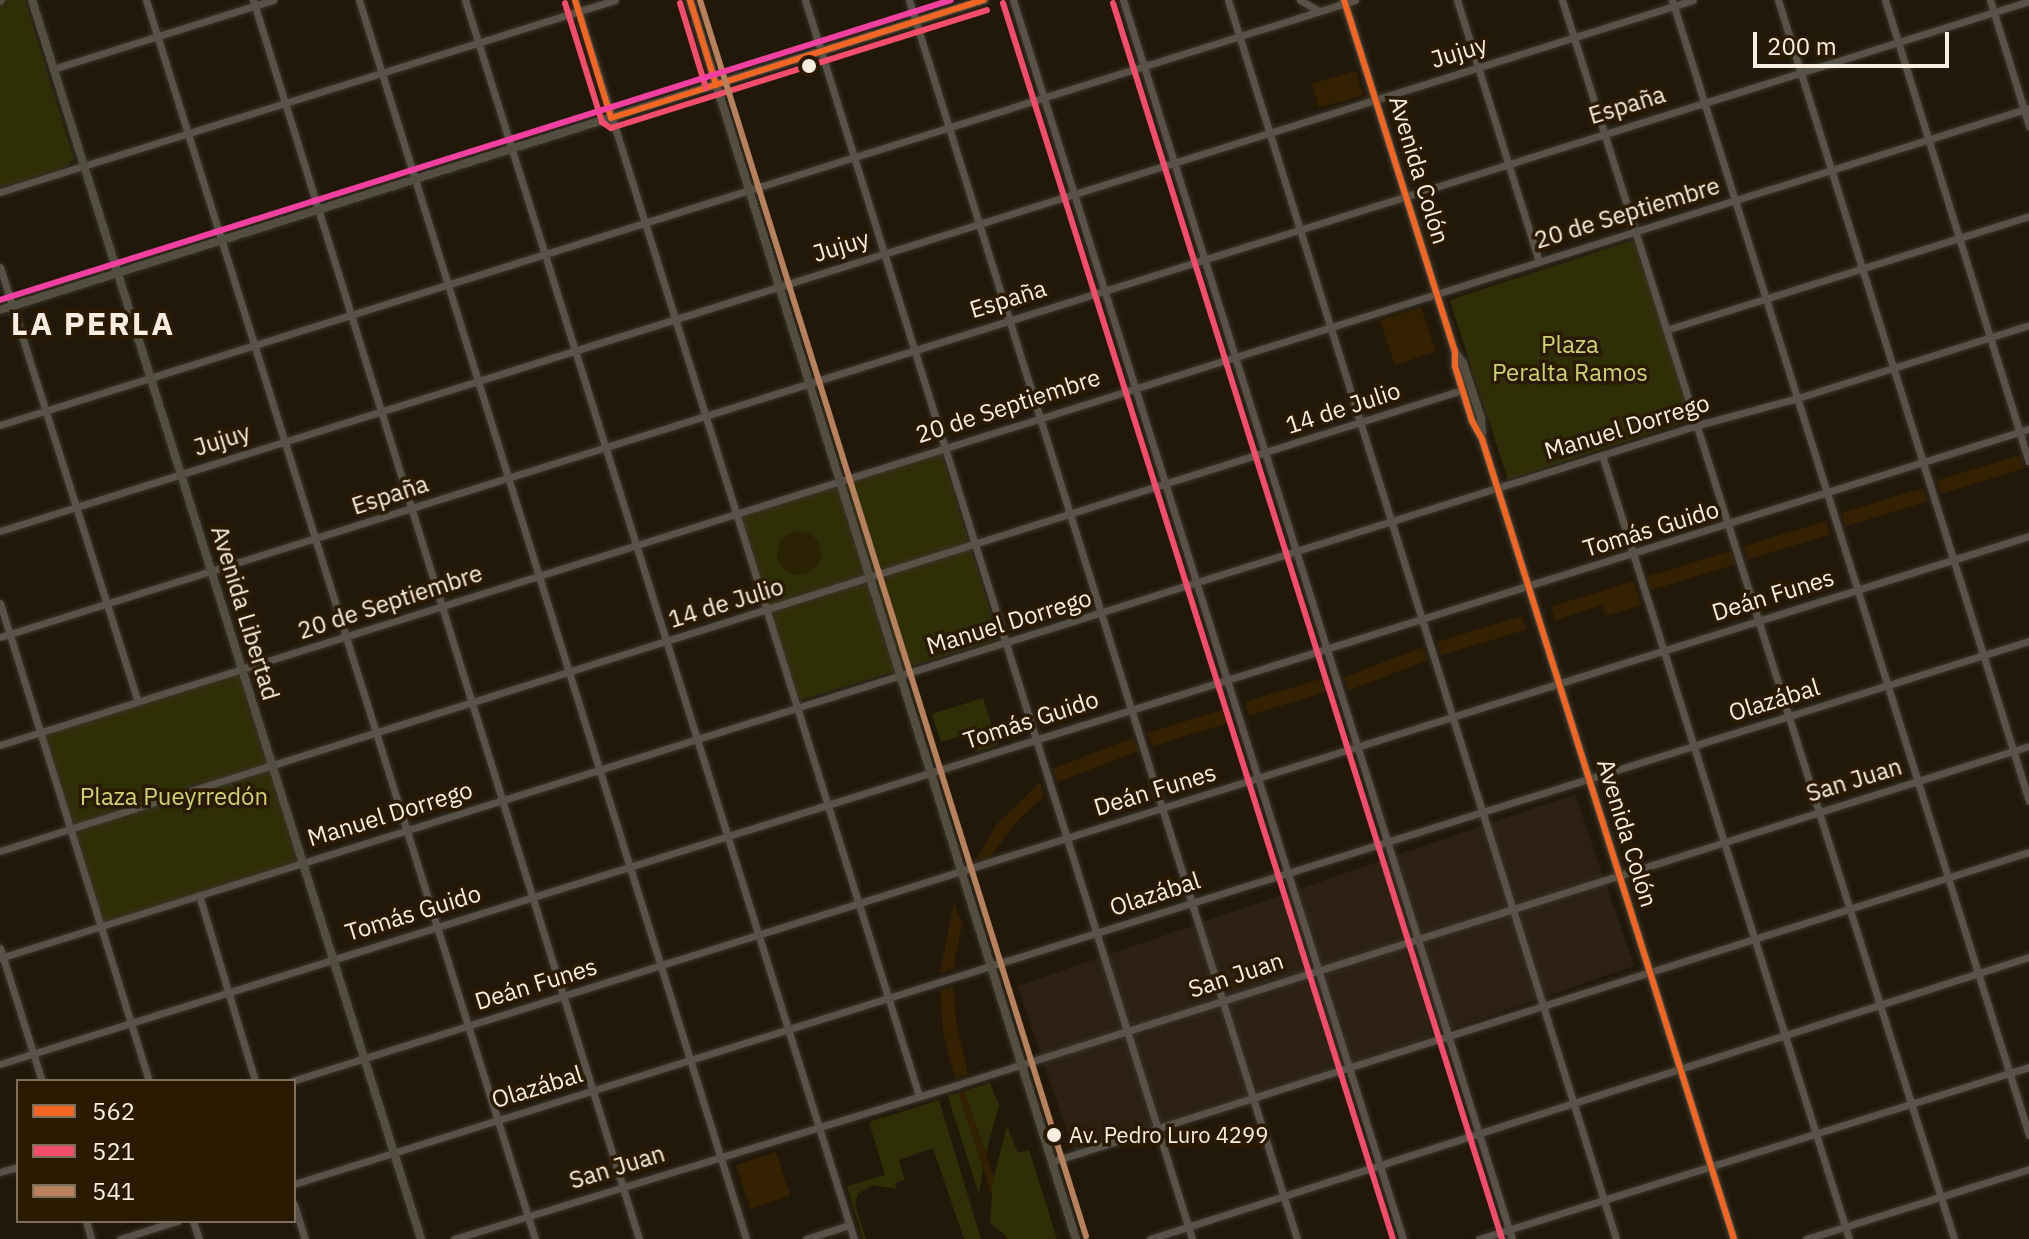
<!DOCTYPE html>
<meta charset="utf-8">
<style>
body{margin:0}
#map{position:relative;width:2029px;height:1239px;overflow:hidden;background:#21180a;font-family:"IBM Plex Sans",sans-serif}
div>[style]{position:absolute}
.commercial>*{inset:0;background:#2c2113;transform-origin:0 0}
.built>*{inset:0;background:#342101;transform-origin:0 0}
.green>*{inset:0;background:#2f2f07;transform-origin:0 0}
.sand>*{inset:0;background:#2b2204}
.round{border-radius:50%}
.roads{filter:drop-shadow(0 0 2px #39332a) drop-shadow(0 0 2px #39332a)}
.minor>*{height:7px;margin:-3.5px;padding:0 3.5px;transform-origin:3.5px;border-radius:3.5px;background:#595248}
.major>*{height:8px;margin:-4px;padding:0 4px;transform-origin:4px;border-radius:4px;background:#524f42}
.bus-1>*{height:6px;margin:-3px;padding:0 3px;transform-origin:3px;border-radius:3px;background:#f26522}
.bus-2>*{height:6px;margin:-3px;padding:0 3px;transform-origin:3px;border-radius:3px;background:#f44d6c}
.bus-3>*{height:6px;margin:-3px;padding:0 3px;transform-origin:3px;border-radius:3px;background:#b6815c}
.bus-4>*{height:6px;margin:-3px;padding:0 3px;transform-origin:3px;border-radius:3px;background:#f240a1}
.dots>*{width:22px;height:22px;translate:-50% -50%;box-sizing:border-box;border:4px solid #2a1a01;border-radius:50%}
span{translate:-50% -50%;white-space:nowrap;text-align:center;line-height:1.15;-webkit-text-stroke:7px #2a1a01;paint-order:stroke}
.bus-label{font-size:22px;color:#f9eedf}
.left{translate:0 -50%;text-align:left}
.street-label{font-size:24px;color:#f9eedf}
.park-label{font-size:24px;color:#cdd370}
.district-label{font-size:32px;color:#f9eedf;font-weight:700;letter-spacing:2px}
.legend{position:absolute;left:16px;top:1079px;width:280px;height:144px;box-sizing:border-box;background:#2a1a01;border:2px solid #7d6f5a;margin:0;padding:10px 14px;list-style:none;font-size:24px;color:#f9eedf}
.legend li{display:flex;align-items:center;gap:16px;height:40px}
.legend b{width:40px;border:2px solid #7d6f5a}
.scale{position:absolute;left:1753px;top:32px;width:196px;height:36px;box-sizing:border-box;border:4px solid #f9eedf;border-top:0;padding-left:10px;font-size:24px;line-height:28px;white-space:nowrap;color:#f9eedf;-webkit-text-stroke:6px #2a1a01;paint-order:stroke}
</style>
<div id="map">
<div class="commercial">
<i style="left:1575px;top:794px;width:182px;height:590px;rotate:71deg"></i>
</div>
<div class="built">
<i style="left:1356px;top:71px;width:25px;height:46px;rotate:74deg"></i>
<i style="left:1421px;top:307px;width:47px;height:43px;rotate:72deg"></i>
<i style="left:2020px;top:455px;width:14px;height:87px;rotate:73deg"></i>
<i style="left:1923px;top:488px;width:14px;height:85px;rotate:73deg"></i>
<i style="left:1826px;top:521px;width:14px;height:86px;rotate:73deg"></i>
<i style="left:1731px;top:551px;width:14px;height:88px;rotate:73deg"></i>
<i style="clip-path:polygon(1633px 581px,1641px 605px,1606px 616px,1602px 605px,1555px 620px,1551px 607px)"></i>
<i style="left:1522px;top:616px;width:14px;height:89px;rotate:73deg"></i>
<i style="left:1423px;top:647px;width:14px;height:85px;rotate:69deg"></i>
<i style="left:1327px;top:677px;width:14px;height:86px;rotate:73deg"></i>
<i style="left:1229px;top:708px;width:14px;height:85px;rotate:73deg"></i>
<i style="left:1133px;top:738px;width:14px;height:86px;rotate:69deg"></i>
<i style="clip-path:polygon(1040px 782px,1044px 796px,1016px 822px,991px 856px,975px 862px,974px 857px,977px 858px,997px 824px)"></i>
<i style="clip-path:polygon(954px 903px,962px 924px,953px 969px,940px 973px)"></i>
<i style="clip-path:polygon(953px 986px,957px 1027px,968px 1074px,955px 1078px,943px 1032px,940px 990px)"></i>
<i style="clip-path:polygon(964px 1091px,1015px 1239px,1006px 1239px,959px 1093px)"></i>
<i style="left:776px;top:1152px;width:46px;height:42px;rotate:72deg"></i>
</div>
<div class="green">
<i style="clip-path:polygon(6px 0,25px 0,74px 159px,66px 167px,0 188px,0 7px)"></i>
<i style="left:1634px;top:240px;width:189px;height:194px;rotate:72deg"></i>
<i style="left:941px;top:451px;width:197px;height:213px;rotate:73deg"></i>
<i style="left:242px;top:670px;width:201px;height:211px;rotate:73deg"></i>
<i style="clip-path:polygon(983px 698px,998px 745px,976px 752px,969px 733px,941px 742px,932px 714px)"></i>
<i style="clip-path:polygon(990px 1083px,999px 1105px,986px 1153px,964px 1091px)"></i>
<i style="clip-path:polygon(959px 1093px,983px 1169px,979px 1195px,948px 1096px)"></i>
<i style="clip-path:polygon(939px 1100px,981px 1239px,964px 1239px,933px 1148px,899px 1160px,905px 1180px,895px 1183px,896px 1189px,872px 1185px,858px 1194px,855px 1204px,866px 1239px,863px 1239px,847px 1186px,885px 1175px,869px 1122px)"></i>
<i style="clip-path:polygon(1007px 1126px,1018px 1153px,1029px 1150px,1057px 1239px,1010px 1239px,990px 1223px,993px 1181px)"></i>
</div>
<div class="sand">
<i class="round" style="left:777px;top:531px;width:44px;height:44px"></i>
</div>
<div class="roads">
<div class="minor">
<i style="left:146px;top:0;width:1299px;rotate:72.57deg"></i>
<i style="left:253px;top:0;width:1298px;rotate:72.7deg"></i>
<i style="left:359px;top:0;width:1298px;rotate:72.65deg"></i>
<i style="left:465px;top:0;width:1299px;rotate:72.57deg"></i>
<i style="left:575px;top:0;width:1149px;rotate:72.57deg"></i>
<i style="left:805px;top:0;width:1298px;rotate:72.65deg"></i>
<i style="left:909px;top:0;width:1298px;rotate:72.61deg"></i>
<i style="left:1013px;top:0;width:1299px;rotate:72.53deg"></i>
<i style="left:1123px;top:0;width:1299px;rotate:72.57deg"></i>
<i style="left:1228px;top:0;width:1298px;rotate:72.61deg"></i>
<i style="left:1300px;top:0;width:22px;rotate:30deg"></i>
<i style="left:1457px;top:0;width:274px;rotate:72.6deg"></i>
<i style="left:1562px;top:0;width:1300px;rotate:72.44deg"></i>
<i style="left:1672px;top:0;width:1190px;rotate:72.54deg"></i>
<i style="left:1778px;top:0;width:839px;rotate:72.6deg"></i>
<i style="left:1885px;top:0;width:483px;rotate:72.7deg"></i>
<i style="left:1990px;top:0;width:132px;rotate:72.8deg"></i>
<i style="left:53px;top:69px;width:231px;rotate:-17.4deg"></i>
<i style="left:0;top:192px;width:644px;rotate:-17.34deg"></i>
<i style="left:0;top:267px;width:456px;rotate:72.4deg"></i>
<i style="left:1669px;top:329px;width:377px;rotate:-17.4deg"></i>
<i style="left:0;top:425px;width:1420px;rotate:-17.41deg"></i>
<i style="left:1602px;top:455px;width:822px;rotate:72.51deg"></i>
<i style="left:0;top:531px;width:1774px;rotate:-17.41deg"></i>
<i style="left:0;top:603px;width:501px;rotate:72.69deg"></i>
<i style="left:0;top:637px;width:2126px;rotate:-17.4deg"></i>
<i style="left:0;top:745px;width:2127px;rotate:-17.43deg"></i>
<i style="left:0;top:851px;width:1533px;rotate:-17.5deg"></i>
<i style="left:199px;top:895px;width:194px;rotate:73.2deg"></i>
<i style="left:0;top:948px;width:139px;rotate:72.5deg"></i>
<i style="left:0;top:958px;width:1780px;rotate:-17.43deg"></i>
<i style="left:1698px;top:425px;width:104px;rotate:-15.1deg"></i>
<i style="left:1798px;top:398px;width:242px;rotate:-17.5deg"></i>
<i style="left:0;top:1064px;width:2126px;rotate:-17.38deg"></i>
<i style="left:292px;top:1081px;width:1820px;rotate:-17.42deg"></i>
<i style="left:1051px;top:1162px;width:1026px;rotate:-17.59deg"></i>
<i style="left:0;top:1172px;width:19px;rotate:-16deg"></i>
<i style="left:294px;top:1184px;width:1818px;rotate:-17.38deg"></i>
<i style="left:294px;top:1204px;width:37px;rotate:73deg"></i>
<i style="left:86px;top:1221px;width:19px;rotate:74deg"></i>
<i style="left:193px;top:1221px;width:19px;rotate:72deg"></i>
<i style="left:120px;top:1239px;width:60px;rotate:-17.5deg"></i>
<i style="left:454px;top:1239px;width:529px;rotate:-17.03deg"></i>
<i style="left:960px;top:1084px;width:1121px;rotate:-17.55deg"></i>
<i style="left:806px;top:1239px;width:45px;rotate:-18deg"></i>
<i style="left:1150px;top:1239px;width:923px;rotate:-17.79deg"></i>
<i style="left:1479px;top:1239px;width:576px;rotate:-17.37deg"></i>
<i style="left:1806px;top:1239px;width:234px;rotate:-17.4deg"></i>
</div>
<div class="major">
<i style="left:32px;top:0;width:1299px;rotate:72.57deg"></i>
<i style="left:690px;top:0;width:1298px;rotate:72.7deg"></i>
<i style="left:1344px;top:0;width:368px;rotate:72.5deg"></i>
<i style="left:1455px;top:351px;width:15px;rotate:90deg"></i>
<i style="left:1455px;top:366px;width:58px;rotate:72.8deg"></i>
<i style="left:1472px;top:421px;width:21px;rotate:61deg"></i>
<i style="left:1482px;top:439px;width:839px;rotate:72.52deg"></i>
<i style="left:0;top:1px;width:1px;rotate:-45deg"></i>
<i style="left:0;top:310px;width:1032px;rotate:-17.49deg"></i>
<i style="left:1455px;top:352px;width:14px;rotate:54deg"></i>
<i style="left:1463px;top:363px;width:58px;rotate:71.9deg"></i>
<i style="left:1481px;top:418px;width:15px;rotate:86deg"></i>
</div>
</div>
<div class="bus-1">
<i style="left:575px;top:0;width:123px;rotate:73deg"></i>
<i style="left:611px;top:118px;width:391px;rotate:-17.6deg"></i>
<i style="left:690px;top:0;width:89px;rotate:73deg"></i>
<i style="left:1344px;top:0;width:368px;rotate:72.5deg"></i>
<i style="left:1455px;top:351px;width:15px;rotate:90deg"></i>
<i style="left:1455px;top:366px;width:58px;rotate:72.8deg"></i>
<i style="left:1472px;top:421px;width:21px;rotate:61deg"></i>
<i style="left:1482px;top:439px;width:839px;rotate:72.52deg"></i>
</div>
<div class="bus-2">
<i style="left:565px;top:3px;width:125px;rotate:72.7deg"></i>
<i style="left:602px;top:122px;width:11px;rotate:34deg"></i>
<i style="left:611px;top:128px;width:394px;rotate:-17.4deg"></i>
<i style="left:680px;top:3px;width:89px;rotate:73deg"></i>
<i style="left:1003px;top:3px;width:1296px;rotate:72.49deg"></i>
<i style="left:1113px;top:3px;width:1296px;rotate:72.53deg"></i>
</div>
<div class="bus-3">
<i style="left:700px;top:0;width:1295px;rotate:72.66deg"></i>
</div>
<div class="bus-4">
<i style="left:0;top:300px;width:997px;rotate:-17.51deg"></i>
</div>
<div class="dots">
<i style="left:809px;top:66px;background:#f9eedf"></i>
<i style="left:1054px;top:1135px;background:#f9eedf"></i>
</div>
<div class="bus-label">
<span class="left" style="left:1069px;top:1135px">Av. Pedro Luro 4299</span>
</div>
<div class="street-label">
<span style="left:1459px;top:52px;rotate:-17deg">Jujuy</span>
<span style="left:1627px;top:105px;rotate:-17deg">España</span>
<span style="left:1419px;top:170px;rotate:73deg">Avenida Colón</span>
<span style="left:1627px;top:213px;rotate:-17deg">20 de Septiembre</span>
<span style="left:841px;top:246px;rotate:-17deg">Jujuy</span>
<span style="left:1008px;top:299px;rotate:-17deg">España</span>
<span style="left:1008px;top:406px;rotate:-18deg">20 de Septiembre</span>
<span style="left:1343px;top:408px;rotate:-18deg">14 de Julio</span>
<span style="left:1627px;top:427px;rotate:-17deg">Manuel Dorrego</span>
<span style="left:222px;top:440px;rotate:-17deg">Jujuy</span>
<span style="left:390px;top:495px;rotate:-18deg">España</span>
<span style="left:1651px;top:529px;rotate:-17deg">Tomás Guido</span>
<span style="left:1773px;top:595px;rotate:-17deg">Deán Funes</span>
<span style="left:390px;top:602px;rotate:-18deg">20 de Septiembre</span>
<span style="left:726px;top:603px;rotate:-17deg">14 de Julio</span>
<span style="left:245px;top:613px;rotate:73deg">Avenida Libertad</span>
<span style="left:1009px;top:622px;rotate:-17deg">Manuel Dorrego</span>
<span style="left:1774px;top:700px;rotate:-17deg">Olazábal</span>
<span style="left:1031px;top:720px;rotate:-18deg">Tomás Guido</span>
<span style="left:1854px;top:780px;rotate:-17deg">San Juan</span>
<span style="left:1155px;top:790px;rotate:-17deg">Deán Funes</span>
<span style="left:390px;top:814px;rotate:-17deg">Manuel Dorrego</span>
<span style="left:1627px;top:833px;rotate:73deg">Avenida Colón</span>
<span style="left:1155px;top:894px;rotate:-18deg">Olazábal</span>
<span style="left:413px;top:913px;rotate:-17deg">Tomás Guido</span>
<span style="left:1236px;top:975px;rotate:-18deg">San Juan</span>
<span style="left:536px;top:984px;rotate:-17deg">Deán Funes</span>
<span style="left:537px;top:1087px;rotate:-17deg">Olazábal</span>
<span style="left:617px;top:1167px;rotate:-17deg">San Juan</span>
</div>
<div class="park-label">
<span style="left:1570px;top:359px">Plaza<br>Peralta Ramos</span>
<span style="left:174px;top:797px">Plaza Pueyrredón</span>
</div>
<div class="district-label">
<span style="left:93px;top:323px">LA PERLA</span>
</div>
<ul class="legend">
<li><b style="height:10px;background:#f26522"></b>562</li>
<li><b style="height:10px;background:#f44d6c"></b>521</li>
<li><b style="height:10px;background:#b6815c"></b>541</li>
</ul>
<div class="scale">200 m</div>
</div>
